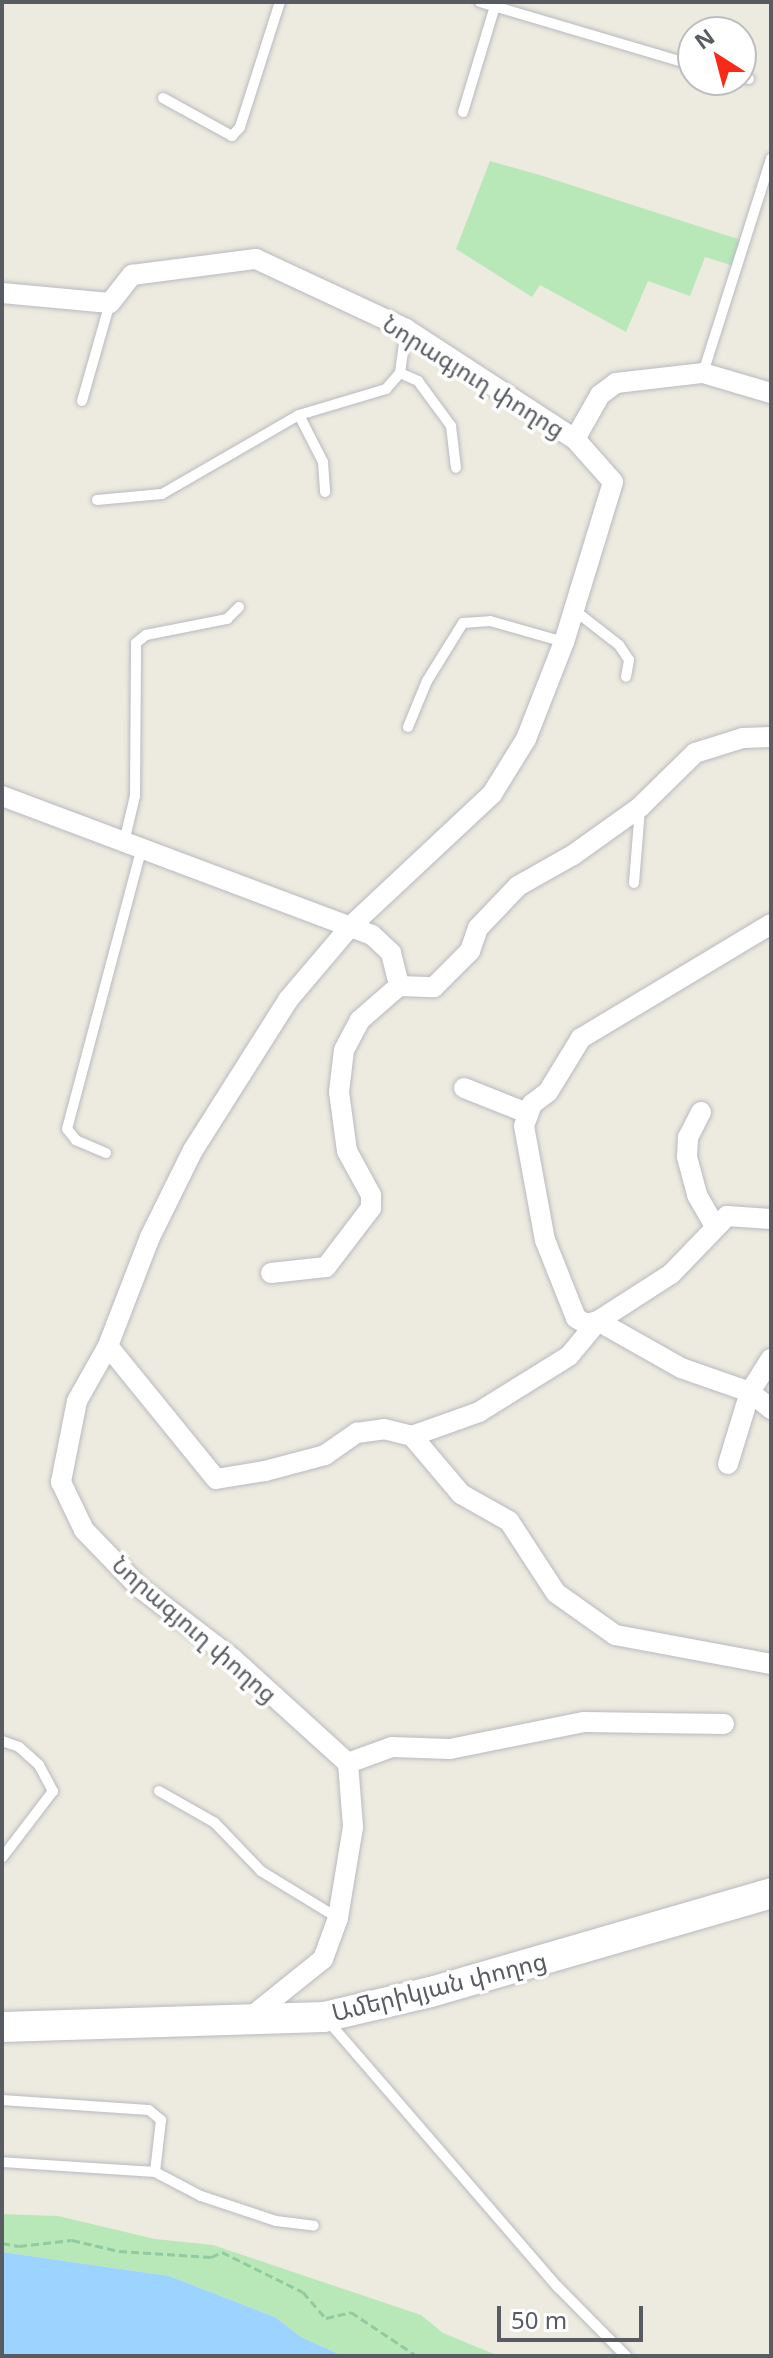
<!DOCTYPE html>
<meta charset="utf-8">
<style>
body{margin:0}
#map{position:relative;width:773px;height:2358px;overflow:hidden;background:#edeadf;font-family:"Noto Sans","Noto Sans Armenian",sans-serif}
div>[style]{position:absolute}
.green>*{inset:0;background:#b8e8b8}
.water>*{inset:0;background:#9dd4ff}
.path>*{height:3px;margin-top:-1.5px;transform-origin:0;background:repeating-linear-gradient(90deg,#91c9a1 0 8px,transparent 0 12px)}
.roads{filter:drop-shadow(0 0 2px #b7bac0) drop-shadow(0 0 2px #b7bac0)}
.lane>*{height:10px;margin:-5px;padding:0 5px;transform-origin:5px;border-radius:5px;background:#fff}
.street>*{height:20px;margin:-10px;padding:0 10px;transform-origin:10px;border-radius:10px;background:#fff}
.secondary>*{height:30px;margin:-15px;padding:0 15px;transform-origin:15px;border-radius:15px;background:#fff}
span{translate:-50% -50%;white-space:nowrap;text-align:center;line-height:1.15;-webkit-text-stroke:7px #fff;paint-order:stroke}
.street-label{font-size:24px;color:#585c62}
.frame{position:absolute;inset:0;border:4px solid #585c62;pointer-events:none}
.north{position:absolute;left:677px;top:16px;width:80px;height:80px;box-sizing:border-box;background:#fff;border:2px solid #bcbec0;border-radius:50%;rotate:324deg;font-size:22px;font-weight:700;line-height:32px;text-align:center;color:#585c62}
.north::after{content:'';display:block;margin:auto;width:28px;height:36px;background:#f92b18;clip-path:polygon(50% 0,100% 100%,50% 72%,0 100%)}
.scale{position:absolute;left:497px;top:2306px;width:146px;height:36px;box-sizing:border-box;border:4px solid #585c62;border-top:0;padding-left:10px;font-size:24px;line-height:28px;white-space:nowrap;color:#585c62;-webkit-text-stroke:6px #fff;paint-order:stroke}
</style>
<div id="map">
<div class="green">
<i style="clip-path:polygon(490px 161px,543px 176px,744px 241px,734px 266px,705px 257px,690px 296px,648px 281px,626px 332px,540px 285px,532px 297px,456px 249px)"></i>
<i style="clip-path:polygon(2px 2214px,58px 2216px,155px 2239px,213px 2245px,421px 2315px,443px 2333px,499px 2356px,343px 2356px,301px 2337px,275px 2317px,169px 2276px,2px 2252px)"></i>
</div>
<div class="water">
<i style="clip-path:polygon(2px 2252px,169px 2276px,275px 2317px,301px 2337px,343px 2356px,2px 2356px)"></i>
</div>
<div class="path">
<i style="left:2px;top:2243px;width:17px;rotate:10deg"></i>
<i style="left:19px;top:2246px;width:53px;rotate:-6.5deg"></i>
<i style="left:72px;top:2240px;width:48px;rotate:13.2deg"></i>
<i style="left:119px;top:2251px;width:92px;rotate:3.7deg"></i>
<i style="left:211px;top:2257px;width:12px;rotate:-24deg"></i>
<i style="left:222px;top:2252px;width:90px;rotate:26.3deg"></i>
<i style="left:303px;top:2292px;width:35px;rotate:49deg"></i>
<i style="left:326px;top:2318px;width:26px;rotate:-13deg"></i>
<i style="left:351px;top:2312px;width:79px;rotate:33.7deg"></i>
</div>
<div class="roads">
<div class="lane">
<i style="left:480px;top:2px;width:222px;rotate:16.5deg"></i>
<i style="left:741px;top:77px;width:8px;rotate:14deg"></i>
<i style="left:163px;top:98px;width:79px;rotate:28.8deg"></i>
<i style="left:232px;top:136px;width:12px;rotate:-48deg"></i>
<i style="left:240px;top:127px;width:131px;rotate:-72.3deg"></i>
<i style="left:463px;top:112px;width:111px;rotate:-73.2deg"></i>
<i style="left:400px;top:373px;width:20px;rotate:24deg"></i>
<i style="left:418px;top:381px;width:56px;rotate:53.7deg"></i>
<i style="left:451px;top:426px;width:42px;rotate:83.2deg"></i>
<i style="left:703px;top:373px;width:225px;rotate:-72.4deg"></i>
<i style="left:82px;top:401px;width:102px;rotate:-74.1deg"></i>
<i style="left:299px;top:415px;width:53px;rotate:62.9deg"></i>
<i style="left:323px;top:462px;width:30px;rotate:86deg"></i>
<i style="left:97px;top:500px;width:65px;rotate:-5.3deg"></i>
<i style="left:162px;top:494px;width:158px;rotate:-30deg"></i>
<i style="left:299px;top:415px;width:91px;rotate:-16.6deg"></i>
<i style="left:386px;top:389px;width:21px;rotate:-49deg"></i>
<i style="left:400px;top:373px;width:44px;rotate:-82.2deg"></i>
<i style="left:574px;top:610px;width:57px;rotate:37.9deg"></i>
<i style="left:619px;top:645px;width:18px;rotate:56deg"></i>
<i style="left:629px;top:660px;width:17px;rotate:100deg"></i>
<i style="left:408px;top:727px;width:50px;rotate:-67.6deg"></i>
<i style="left:427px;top:681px;width:68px;rotate:-58.2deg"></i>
<i style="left:463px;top:623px;width:27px;rotate:-4deg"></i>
<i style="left:490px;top:621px;width:77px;rotate:15.8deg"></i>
<i style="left:125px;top:838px;width:43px;rotate:-76.6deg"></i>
<i style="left:135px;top:796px;width:153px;rotate:-89.6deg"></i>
<i style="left:136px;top:643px;width:13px;rotate:-39deg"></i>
<i style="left:146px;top:635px;width:83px;rotate:-11.2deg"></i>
<i style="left:227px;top:619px;width:17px;rotate:-45deg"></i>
<i style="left:634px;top:883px;width:74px;rotate:-85.4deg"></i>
<i style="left:106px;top:1153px;width:33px;rotate:-157deg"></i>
<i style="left:76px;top:1140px;width:14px;rotate:-129deg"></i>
<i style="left:67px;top:1129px;width:292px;rotate:-75.1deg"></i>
<i style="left:2px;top:1741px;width:18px;rotate:19deg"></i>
<i style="left:19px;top:1747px;width:27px;rotate:42deg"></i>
<i style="left:39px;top:1765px;width:30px;rotate:62deg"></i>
<i style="left:53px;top:1791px;width:84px;rotate:127.3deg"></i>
<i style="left:159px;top:1791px;width:64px;rotate:29.7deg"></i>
<i style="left:215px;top:1823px;width:66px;rotate:46.2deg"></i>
<i style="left:261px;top:1871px;width:90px;rotate:31.4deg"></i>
<i style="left:328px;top:2021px;width:352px;rotate:49.2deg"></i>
<i style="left:558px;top:2287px;width:97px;rotate:45.4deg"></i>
<i style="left:2px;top:2100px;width:147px;rotate:3.9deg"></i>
<i style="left:149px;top:2110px;width:16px;rotate:40deg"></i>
<i style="left:161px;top:2120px;width:52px;rotate:96.6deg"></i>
<i style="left:155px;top:2172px;width:153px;rotate:-176.3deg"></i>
<i style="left:155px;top:2172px;width:52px;rotate:27.6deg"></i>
<i style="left:201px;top:2196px;width:79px;rotate:18.4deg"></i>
<i style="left:276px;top:2221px;width:38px;rotate:7deg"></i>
</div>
<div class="street">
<i style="left:2px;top:293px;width:108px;rotate:5.3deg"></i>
<i style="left:110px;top:303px;width:36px;rotate:-52deg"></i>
<i style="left:132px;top:275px;width:125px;rotate:-7.4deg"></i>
<i style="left:256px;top:259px;width:166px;rotate:25deg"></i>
<i style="left:406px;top:329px;width:202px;rotate:33.1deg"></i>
<i style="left:575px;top:439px;width:57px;rotate:48.5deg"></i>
<i style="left:613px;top:482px;width:167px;rotate:107deg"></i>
<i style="left:564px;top:642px;width:104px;rotate:111.4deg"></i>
<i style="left:526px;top:739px;width:65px;rotate:121.7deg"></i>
<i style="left:492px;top:794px;width:196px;rotate:136.9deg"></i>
<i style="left:349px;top:928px;width:94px;rotate:130.3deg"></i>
<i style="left:288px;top:1000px;width:178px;rotate:122.3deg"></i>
<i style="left:193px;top:1150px;width:97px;rotate:116.3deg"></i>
<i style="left:150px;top:1237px;width:117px;rotate:111.1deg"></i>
<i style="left:108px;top:1346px;width:63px;rotate:119.4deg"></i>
<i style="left:77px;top:1401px;width:83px;rotate:101.2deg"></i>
<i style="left:61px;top:1482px;width:53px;rotate:64.4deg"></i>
<i style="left:84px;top:1530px;width:79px;rotate:46deg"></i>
<i style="left:139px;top:1587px;width:117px;rotate:37.4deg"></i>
<i style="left:232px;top:1658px;width:156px;rotate:42.2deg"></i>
<i style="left:348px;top:1763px;width:64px;rotate:85.5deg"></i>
<i style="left:353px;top:1827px;width:92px;rotate:99.4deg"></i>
<i style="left:338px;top:1918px;width:44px;rotate:110.1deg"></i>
<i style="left:323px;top:1959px;width:97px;rotate:141.2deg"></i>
<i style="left:575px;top:439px;width:51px;rotate:-60.4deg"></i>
<i style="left:600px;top:395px;width:20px;rotate:-37deg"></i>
<i style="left:616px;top:383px;width:88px;rotate:-6.6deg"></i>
<i style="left:703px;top:373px;width:71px;rotate:16.4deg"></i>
<i style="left:2px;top:796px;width:395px;rotate:20.6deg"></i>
<i style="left:372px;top:935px;width:26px;rotate:43deg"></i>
<i style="left:391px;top:953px;width:34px;rotate:76deg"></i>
<i style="left:771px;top:924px;width:222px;rotate:149deg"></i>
<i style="left:581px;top:1038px;width:63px;rotate:121.4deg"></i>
<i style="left:548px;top:1092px;width:20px;rotate:143deg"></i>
<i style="left:532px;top:1104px;width:23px;rotate:110deg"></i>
<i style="left:524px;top:1126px;width:116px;rotate:79.6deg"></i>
<i style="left:545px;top:1240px;width:84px;rotate:68.3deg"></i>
<i style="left:576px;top:1318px;width:12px;rotate:31deg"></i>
<i style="left:586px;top:1324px;width:12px;rotate:-14deg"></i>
<i style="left:598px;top:1321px;width:95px;rotate:29.5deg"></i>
<i style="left:681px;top:1368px;width:73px;rotate:19.2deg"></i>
<i style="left:750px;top:1392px;width:27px;rotate:39deg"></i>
<i style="left:464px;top:1088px;width:68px;rotate:21.6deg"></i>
<i style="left:701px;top:1112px;width:28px;rotate:117deg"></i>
<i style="left:688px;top:1137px;width:20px;rotate:93deg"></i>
<i style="left:687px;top:1157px;width:39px;rotate:75deg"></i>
<i style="left:697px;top:1195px;width:34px;rotate:60deg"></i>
<i style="left:271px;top:1273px;width:55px;rotate:-6.2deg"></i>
<i style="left:326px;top:1267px;width:74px;rotate:-52.7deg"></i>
<i style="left:371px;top:1208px;width:13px;rotate:-90deg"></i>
<i style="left:371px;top:1195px;width:50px;rotate:-118.6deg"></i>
<i style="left:347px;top:1151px;width:60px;rotate:-97.7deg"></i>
<i style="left:339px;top:1092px;width:42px;rotate:-83.2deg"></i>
<i style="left:344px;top:1050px;width:34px;rotate:-62deg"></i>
<i style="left:360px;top:1020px;width:52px;rotate:-41.1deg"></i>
<i style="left:399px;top:986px;width:35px;rotate:2deg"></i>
<i style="left:434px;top:987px;width:51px;rotate:-45deg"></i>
<i style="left:470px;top:951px;width:24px;rotate:-71deg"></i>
<i style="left:478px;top:928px;width:58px;rotate:-46.4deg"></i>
<i style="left:518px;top:886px;width:63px;rotate:-29.4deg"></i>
<i style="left:573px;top:855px;width:82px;rotate:-35.6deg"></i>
<i style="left:640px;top:807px;width:77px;rotate:-44.5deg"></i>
<i style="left:695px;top:753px;width:50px;rotate:-17.4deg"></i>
<i style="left:743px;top:738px;width:28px;rotate:-2deg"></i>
<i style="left:108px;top:1346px;width:171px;rotate:50.9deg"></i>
<i style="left:216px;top:1479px;width:50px;rotate:-9.3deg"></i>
<i style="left:265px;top:1471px;width:62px;rotate:-14.9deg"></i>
<i style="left:325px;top:1455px;width:39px;rotate:-35deg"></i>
<i style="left:357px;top:1433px;width:27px;rotate:-8deg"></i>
<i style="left:384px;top:1429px;width:29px;rotate:14deg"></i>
<i style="left:412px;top:1436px;width:71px;rotate:-19.7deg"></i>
<i style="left:479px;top:1412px;width:106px;rotate:-31.9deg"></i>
<i style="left:569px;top:1356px;width:45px;rotate:-50.4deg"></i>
<i style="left:598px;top:1321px;width:87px;rotate:-32.8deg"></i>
<i style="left:671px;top:1274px;width:81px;rotate:-46deg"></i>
<i style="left:727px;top:1216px;width:44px;rotate:3.9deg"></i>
<i style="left:412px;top:1436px;width:76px;rotate:49.8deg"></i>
<i style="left:461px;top:1494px;width:55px;rotate:29.4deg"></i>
<i style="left:509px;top:1521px;width:86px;rotate:56.9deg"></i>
<i style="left:556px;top:1593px;width:72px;rotate:35.4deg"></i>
<i style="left:615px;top:1635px;width:159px;rotate:10.5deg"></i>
<i style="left:728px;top:1464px;width:75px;rotate:-73deg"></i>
<i style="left:750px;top:1392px;width:39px;rotate:-58deg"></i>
<i style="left:348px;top:1763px;width:47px;rotate:-20deg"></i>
<i style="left:392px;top:1747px;width:58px;rotate:2deg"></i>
<i style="left:450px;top:1749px;width:137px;rotate:-11.4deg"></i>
<i style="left:584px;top:1722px;width:140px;rotate:0.8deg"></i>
</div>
<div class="secondary">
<i style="left:2px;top:2027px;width:322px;rotate:-1.8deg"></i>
<i style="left:324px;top:2017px;width:110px;rotate:-13.2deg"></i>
<i style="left:431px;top:1992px;width:354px;rotate:-16.2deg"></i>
</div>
</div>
<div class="street-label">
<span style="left:474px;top:376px;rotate:32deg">Նորագյուղ փողոց</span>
<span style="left:195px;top:1629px;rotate:41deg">Նորագյուղ փողոց</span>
<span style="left:439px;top:1986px;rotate:-14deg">Ամերիկյան փողոց</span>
</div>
<div class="frame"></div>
<div class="north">N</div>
<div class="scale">50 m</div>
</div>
